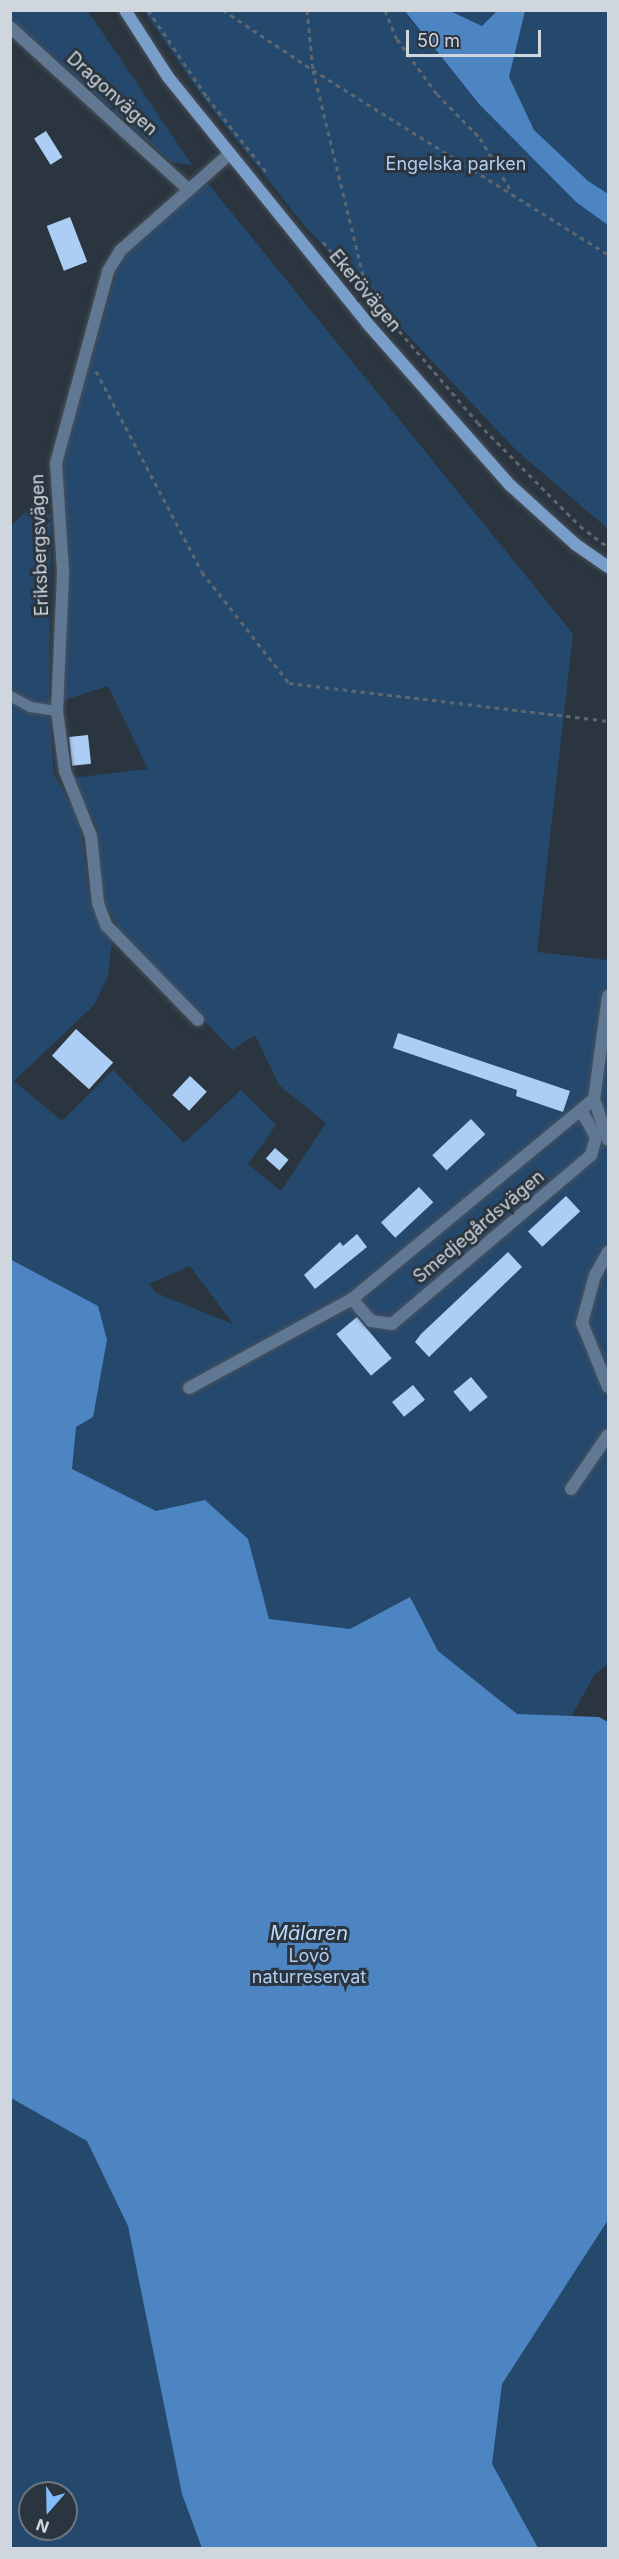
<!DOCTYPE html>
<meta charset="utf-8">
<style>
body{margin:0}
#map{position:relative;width:619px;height:2559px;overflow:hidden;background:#2b353f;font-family:Inter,sans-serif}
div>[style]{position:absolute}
.green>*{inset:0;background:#25486d}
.water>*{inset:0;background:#4d84c2}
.building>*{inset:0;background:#accef5;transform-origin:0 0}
.path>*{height:3px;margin-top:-1.5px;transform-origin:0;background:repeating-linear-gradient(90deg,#5e6770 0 4.5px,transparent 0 9px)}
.roads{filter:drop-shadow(0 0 2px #49525b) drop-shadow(0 0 2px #49525b)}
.lane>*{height:10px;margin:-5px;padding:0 5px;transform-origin:5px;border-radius:5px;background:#617893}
.street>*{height:12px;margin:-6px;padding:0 6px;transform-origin:6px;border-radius:6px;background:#617893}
.secondary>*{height:12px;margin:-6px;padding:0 6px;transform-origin:6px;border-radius:6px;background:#799ec9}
span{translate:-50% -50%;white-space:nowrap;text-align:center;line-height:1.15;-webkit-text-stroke:6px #2b353f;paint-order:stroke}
.street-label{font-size:18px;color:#d0d6dd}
.park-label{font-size:18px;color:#b1cdef}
.water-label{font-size:20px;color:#bcdafb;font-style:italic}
.frame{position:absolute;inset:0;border:12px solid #d0d6dd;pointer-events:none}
.north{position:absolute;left:18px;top:2481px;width:60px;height:60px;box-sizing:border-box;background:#2b353f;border:2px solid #6d757e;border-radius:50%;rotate:200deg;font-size:16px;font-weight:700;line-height:24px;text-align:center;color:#d0d6dd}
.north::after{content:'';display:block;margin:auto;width:21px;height:27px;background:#84bcfb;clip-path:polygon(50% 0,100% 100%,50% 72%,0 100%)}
.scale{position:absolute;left:406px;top:30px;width:135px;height:27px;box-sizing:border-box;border:3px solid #d0d6dd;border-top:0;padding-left:8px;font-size:18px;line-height:21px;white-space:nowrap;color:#d0d6dd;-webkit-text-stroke:4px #2b353f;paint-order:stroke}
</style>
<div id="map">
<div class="green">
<i style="clip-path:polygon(10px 11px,88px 11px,192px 165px,171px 162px,11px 19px)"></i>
<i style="clip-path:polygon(144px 11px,608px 11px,608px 529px,516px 450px,303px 224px,205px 100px)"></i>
<i style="clip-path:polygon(evenodd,206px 181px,573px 634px,537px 952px,608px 960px,608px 1664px,595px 1674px,546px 1762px,608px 1786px,608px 2548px,11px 2548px,10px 1331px,77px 1295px,11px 1259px,10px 527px,37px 501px,51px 517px,49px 710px,54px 774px,79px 819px,91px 907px,112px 941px,108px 976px,94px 1005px,14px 1081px,62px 1121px,113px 1070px,184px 1143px,241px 1090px,276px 1125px,248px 1164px,281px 1191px,326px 1123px,279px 1085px,255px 1035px,232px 1050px,118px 929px,102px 896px,97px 827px,71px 778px,148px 769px,108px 686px,62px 701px,69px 554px,61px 466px,121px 256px,206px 181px,190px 1266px,230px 1320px,233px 1324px,156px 1293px,149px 1284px,190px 1266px,206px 181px,30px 2493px,66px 2493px,66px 2529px,30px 2529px,30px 2493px)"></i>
</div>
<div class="water">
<i style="clip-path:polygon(405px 11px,450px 11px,482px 26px,497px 11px,525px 11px,509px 77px,534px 130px,588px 181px,608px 194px,608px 225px,576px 202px,479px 104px)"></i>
<i style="clip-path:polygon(10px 1259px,98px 1306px,107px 1340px,93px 1417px,76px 1427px,72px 1469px,156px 1511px,205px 1500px,248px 1539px,269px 1619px,350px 1629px,410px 1597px,438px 1651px,517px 1714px,599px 1717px,608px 1722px,608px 2220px,502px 2384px,492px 2464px,538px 2548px,202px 2548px,182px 2494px,128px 2226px,87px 2141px,11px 2098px)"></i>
</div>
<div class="building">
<i style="left:46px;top:131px;width:31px;height:14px;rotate:58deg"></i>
<i style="left:70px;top:217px;width:48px;height:25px;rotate:69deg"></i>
<i style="left:88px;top:735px;width:29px;height:19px;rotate:84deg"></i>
<i style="left:76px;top:1029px;width:50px;height:36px;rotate:42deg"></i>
<i style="clip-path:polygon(398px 1033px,570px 1091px,563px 1112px,516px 1096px,517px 1090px,393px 1048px)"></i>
<i style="left:190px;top:1076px;width:23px;height:26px;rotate:43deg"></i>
<i style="left:471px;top:1119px;width:21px;height:53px;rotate:47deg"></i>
<i style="left:275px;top:1148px;width:18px;height:14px;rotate:41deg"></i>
<i style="left:419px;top:1187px;width:21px;height:52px;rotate:47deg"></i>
<i style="left:566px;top:1196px;width:21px;height:52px;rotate:47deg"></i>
<i style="clip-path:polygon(357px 1234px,367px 1247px,315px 1289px,304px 1275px,340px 1242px,343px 1246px)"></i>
<i style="clip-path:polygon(508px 1252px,522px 1267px,429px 1357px,415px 1342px,421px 1334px)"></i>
<i style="left:357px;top:1317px;width:54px;height:27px;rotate:50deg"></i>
<i style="left:471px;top:1377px;width:26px;height:23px;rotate:50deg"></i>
<i style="left:413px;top:1385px;width:19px;height:27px;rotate:51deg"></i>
</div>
<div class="path">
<i style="left:148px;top:10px;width:105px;rotate:55.9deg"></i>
<i style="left:207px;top:97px;width:97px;rotate:51.7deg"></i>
<i style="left:223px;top:10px;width:108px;rotate:33.7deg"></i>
<i style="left:313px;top:70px;width:228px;rotate:76.3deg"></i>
<i style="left:307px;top:10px;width:60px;rotate:84.3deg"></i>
<i style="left:313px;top:70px;width:348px;rotate:32deg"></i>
<i style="left:385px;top:10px;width:31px;rotate:68deg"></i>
<i style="left:397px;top:39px;width:68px;rotate:54deg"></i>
<i style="left:437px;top:94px;width:62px;rotate:45.7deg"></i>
<i style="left:480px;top:138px;width:61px;rotate:59.7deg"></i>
<i style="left:323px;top:242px;width:238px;rotate:49.4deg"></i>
<i style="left:478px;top:423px;width:145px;rotate:45.3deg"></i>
<i style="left:580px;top:526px;width:35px;rotate:37deg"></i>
<i style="left:96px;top:371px;width:227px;rotate:62.2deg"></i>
<i style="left:202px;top:572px;width:141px;rotate:51.9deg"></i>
<i style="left:289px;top:683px;width:321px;rotate:6.8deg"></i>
</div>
<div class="roads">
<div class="lane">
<i style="left:10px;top:696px;width:24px;rotate:28deg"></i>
<i style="left:31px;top:707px;width:26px;rotate:9deg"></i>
</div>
<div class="street">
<i style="left:10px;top:27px;width:241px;rotate:42.3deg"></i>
<i style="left:608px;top:996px;width:104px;rotate:97.7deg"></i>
<i style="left:594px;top:1099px;width:43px;rotate:71.1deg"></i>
<i style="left:198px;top:1020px;width:132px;rotate:-134.1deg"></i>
<i style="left:106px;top:925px;width:23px;rotate:-110deg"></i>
<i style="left:98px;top:903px;width:67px;rotate:-96deg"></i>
<i style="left:91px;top:836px;width:70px;rotate:-111.8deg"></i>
<i style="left:65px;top:771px;width:61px;rotate:-97.6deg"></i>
<i style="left:57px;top:711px;width:140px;rotate:-87.5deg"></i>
<i style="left:63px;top:571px;width:108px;rotate:-93.7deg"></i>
<i style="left:56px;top:463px;width:199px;rotate:-74.8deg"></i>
<i style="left:108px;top:271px;width:23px;rotate:-59deg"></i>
<i style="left:120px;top:251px;width:144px;rotate:-41.6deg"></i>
<i style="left:608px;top:1252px;width:26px;rotate:119deg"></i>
<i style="left:595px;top:1275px;width:50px;rotate:105.2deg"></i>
<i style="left:582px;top:1323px;width:69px;rotate:67.9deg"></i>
<i style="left:352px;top:1299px;width:29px;rotate:49deg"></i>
<i style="left:371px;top:1321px;width:21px;rotate:8deg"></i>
<i style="left:392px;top:1324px;width:261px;rotate:-40.3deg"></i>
<i style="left:591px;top:1155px;width:19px;rotate:-74deg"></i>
<i style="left:596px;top:1137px;width:29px;rotate:-119deg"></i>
<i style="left:189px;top:1388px;width:186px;rotate:-28.6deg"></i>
<i style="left:352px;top:1299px;width:314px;rotate:-39.6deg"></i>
<i style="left:571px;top:1489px;width:65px;rotate:-55.6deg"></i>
</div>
<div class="secondary">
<i style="left:125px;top:10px;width:80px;rotate:57.3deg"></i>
<i style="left:168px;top:77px;width:316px;rotate:51deg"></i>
<i style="left:367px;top:323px;width:216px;rotate:48.6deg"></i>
<i style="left:510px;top:485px;width:88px;rotate:42.2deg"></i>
<i style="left:575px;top:544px;width:40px;rotate:34.9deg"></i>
</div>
</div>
<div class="street-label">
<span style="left:112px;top:94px;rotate:42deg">Dragonvägen</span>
<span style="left:365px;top:291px;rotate:50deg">Ekerövägen</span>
<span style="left:40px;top:545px;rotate:-92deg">Eriksbergsvägen</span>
<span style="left:479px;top:1227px;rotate:-40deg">Smedjegårdsvägen</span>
</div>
<div class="park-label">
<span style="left:456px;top:164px">Engelska parken</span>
<span style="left:309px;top:1967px">Lovö<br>naturreservat</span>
</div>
<div class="water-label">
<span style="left:309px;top:1933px">Mälaren</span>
</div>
<div class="frame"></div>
<div class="north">N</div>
<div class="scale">50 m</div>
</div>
